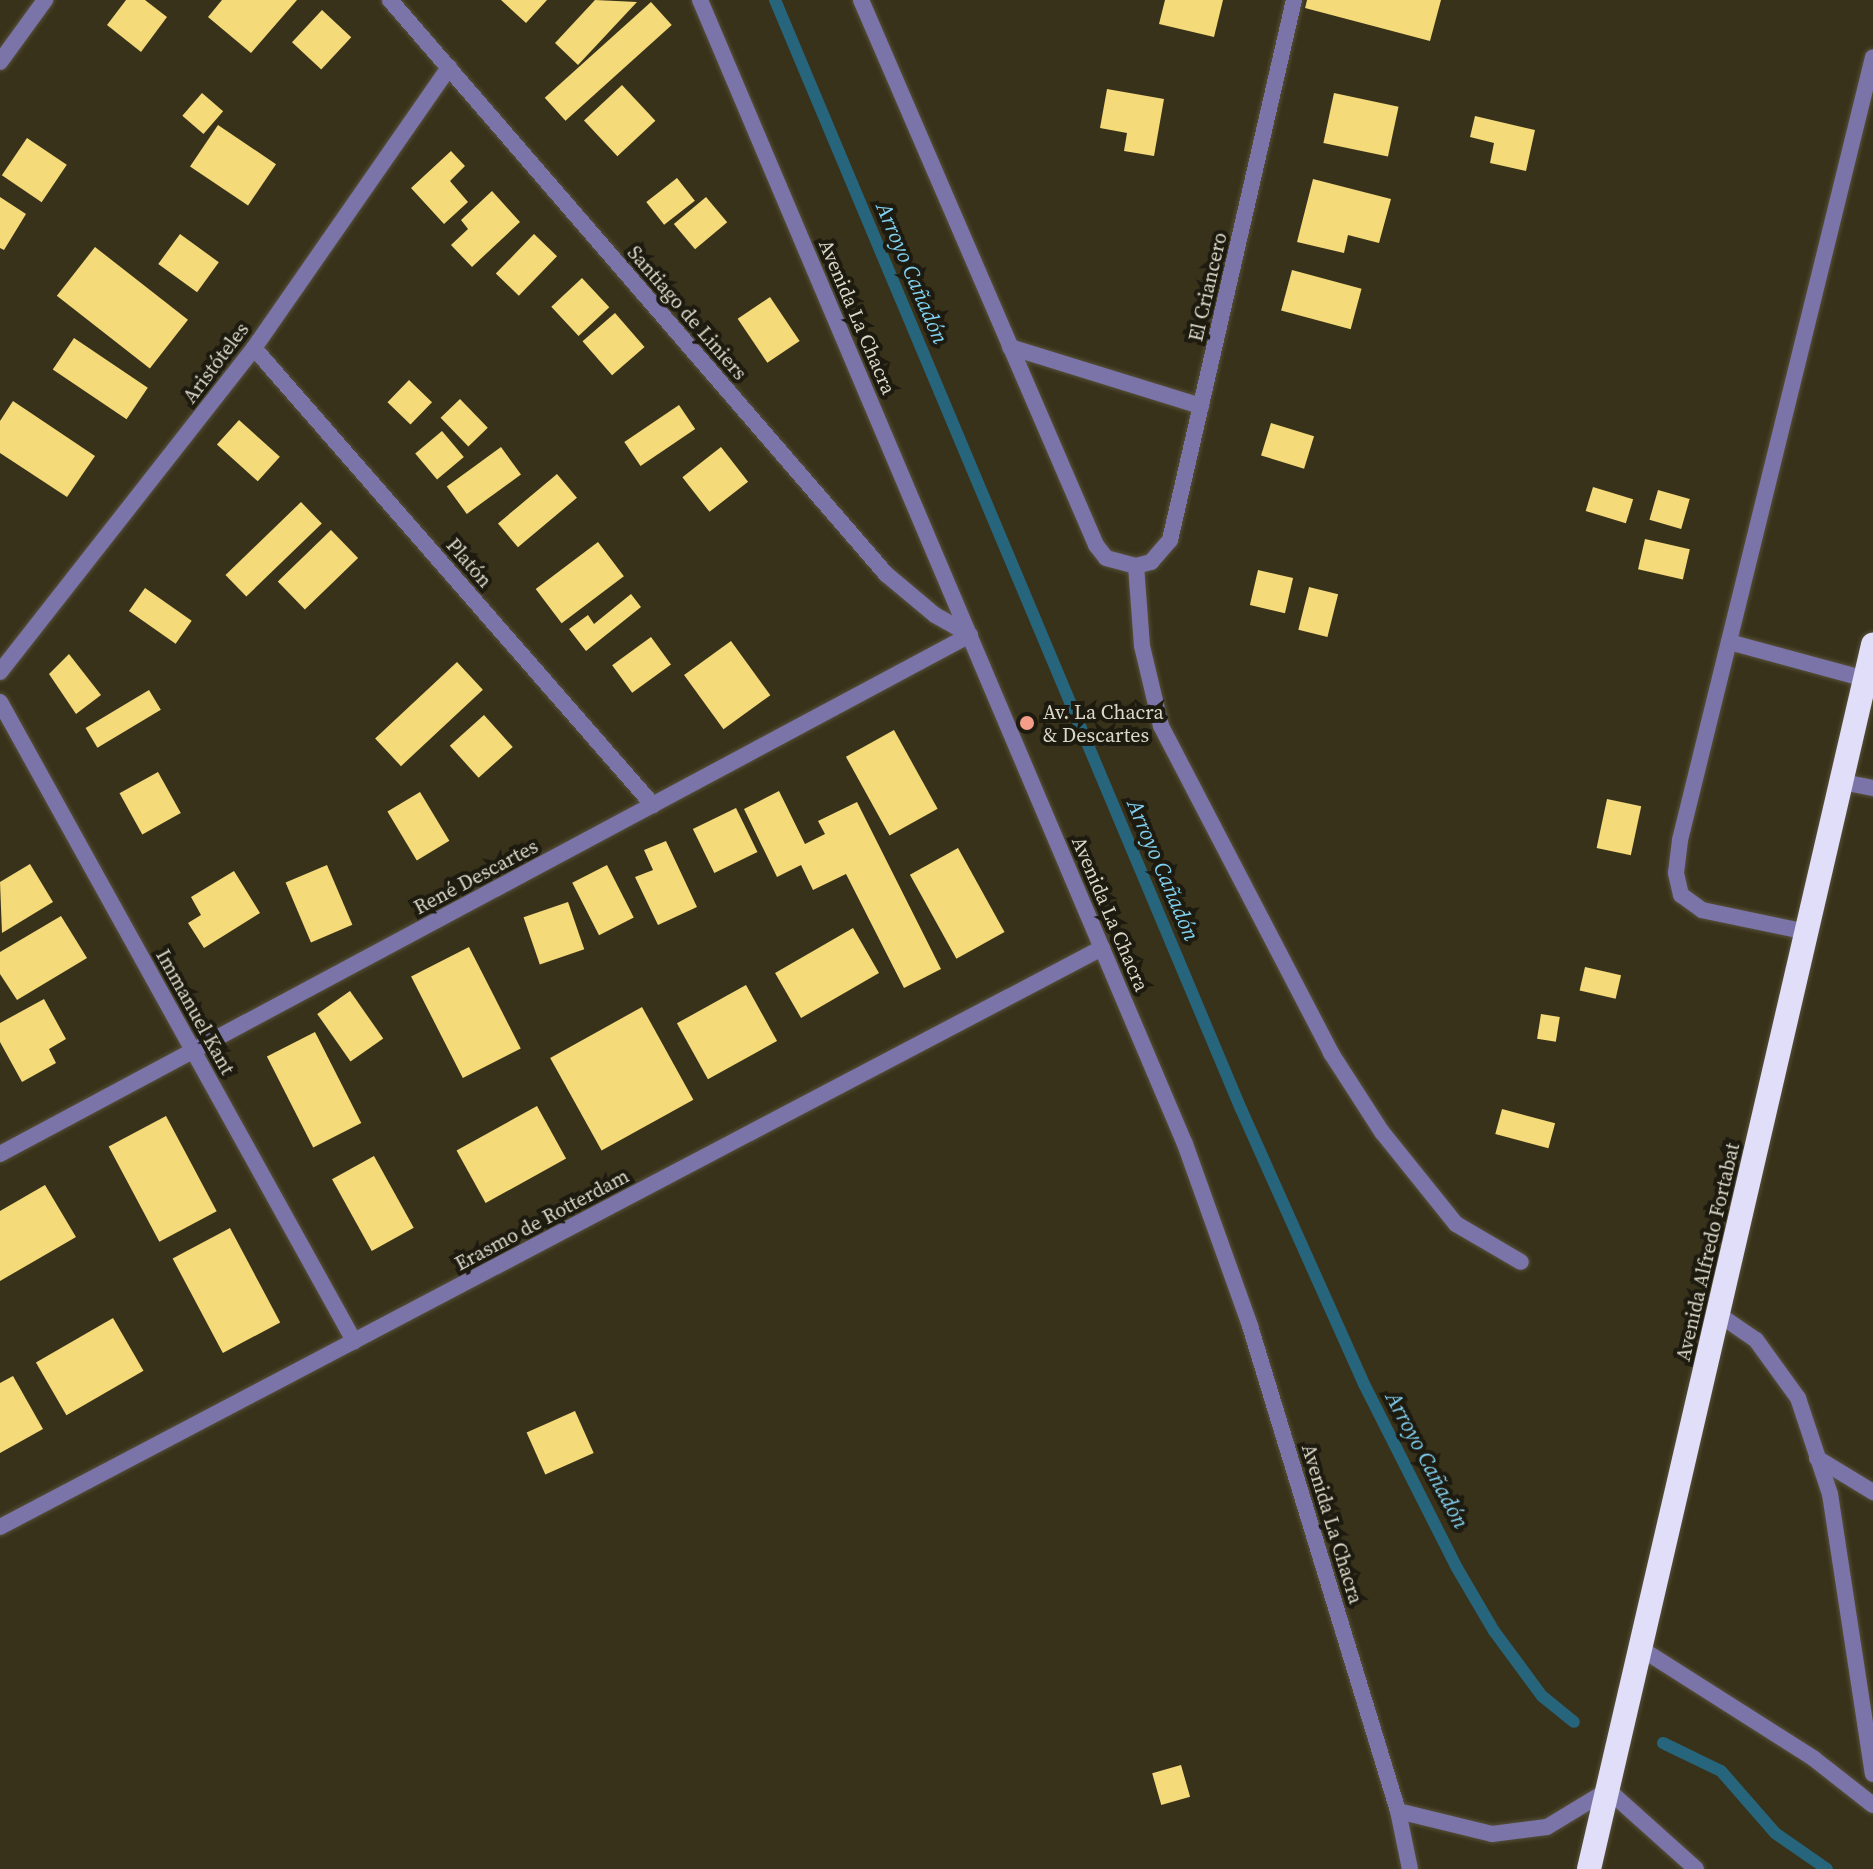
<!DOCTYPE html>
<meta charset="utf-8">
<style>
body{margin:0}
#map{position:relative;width:1873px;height:1869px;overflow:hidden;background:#39321a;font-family:"Source Serif 4",serif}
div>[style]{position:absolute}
.stream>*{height:12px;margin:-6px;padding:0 6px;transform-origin:6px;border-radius:6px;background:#26657b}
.building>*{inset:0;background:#f4da79;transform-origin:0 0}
.roads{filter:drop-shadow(0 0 2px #56503a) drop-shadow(0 0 2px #56503a)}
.lane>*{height:16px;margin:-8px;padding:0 8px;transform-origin:8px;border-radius:8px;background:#7b74a9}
.street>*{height:16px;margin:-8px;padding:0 8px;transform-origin:8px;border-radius:8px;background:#7b74a9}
.highway>*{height:24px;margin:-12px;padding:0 12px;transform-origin:12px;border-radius:12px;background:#e1def9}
.dots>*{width:22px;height:22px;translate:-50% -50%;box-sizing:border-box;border:4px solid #1d1a10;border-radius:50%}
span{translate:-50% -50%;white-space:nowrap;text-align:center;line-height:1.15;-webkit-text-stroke:8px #1d1a10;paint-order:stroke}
.street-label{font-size:20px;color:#dcd8c9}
.poi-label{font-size:20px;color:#dcd8c9}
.left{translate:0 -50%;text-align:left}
.water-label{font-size:22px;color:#81d1f1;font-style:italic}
</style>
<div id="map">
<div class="stream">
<i style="left:775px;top:0;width:1203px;rotate:67.21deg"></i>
<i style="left:1241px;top:1109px;width:301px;rotate:65.9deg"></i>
<i style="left:1364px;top:1384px;width:206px;rotate:63.2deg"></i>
<i style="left:1457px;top:1568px;width:73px;rotate:59.6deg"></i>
<i style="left:1494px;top:1631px;width:81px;rotate:53.6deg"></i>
<i style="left:1542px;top:1696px;width:41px;rotate:39.1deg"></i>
<i style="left:1663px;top:1743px;width:64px;rotate:25.8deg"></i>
<i style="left:1721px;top:1771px;width:82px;rotate:48.9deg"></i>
<i style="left:1775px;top:1833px;width:63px;rotate:34.7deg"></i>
</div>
<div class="building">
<i style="clip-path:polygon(126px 0,145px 0,167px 17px,141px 52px,107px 25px)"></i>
<i style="clip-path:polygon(222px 0,297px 0,251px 53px,208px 17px)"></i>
<i style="clip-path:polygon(501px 0,547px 0,526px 23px)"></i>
<i style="clip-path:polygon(595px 0,637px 2px,578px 65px,555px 43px)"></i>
<i style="clip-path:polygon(1165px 0,1223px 0,1214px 37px,1159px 24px)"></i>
<i style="clip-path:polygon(1307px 0,1441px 0,1430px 41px,1305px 8px)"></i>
<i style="left:651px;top:2px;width:31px;height:143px;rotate:48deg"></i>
<i style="left:322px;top:10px;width:40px;height:44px;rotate:43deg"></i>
<i style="left:622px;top:85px;width:49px;height:52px;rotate:47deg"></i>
<i style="clip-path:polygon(1107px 89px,1164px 99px,1154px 156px,1124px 151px,1127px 133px,1100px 128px)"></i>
<i style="left:202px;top:93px;width:28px;height:30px;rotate:41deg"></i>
<i style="left:1334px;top:93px;width:66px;height:51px;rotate:12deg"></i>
<i style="clip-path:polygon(1475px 116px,1535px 130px,1526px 171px,1490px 163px,1494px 143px,1470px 137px)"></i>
<i style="left:218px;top:125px;width:70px;height:50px;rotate:34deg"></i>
<i style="left:27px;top:138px;width:48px;height:45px;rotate:34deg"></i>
<i style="clip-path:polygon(451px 151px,465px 166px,450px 181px,468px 202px,444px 224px,411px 188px)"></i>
<i style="left:677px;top:178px;width:29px;height:39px;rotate:52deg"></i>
<i style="clip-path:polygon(1313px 179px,1391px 199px,1379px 243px,1348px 235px,1344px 253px,1297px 242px)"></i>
<i style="clip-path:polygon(492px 191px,520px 222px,472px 267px,451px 245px,468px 229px,461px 220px)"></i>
<i style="clip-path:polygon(0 197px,26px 214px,4px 250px,0 248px)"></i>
<i style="left:706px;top:197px;width:33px;height:42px;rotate:50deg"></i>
<i style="left:180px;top:234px;width:48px;height:37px;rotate:36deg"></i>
<i style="left:534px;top:234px;width:32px;height:55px;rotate:44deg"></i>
<i style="left:95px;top:247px;width:118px;height:62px;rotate:38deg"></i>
<i style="left:1292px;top:270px;width:72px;height:42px;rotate:15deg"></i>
<i style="left:582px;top:278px;width:40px;height:42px;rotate:47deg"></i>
<i style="left:770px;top:297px;width:53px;height:39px;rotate:56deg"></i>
<i style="left:615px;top:313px;width:45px;height:43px;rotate:49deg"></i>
<i style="left:74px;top:338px;width:89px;height:38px;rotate:34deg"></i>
<i style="left:409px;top:380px;width:32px;height:31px;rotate:44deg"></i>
<i style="left:460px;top:399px;width:40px;height:27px;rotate:46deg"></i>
<i style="clip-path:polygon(13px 401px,95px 456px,67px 497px,0 453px,0 421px)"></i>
<i style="left:679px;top:405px;width:29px;height:66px;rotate:56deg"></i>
<i style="left:239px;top:420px;width:55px;height:33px;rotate:42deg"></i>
<i style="left:1271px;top:423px;width:45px;height:34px;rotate:17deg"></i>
<i style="left:442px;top:431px;width:34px;height:35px;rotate:50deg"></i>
<i style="left:501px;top:447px;width:34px;height:67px;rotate:54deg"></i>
<i style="left:721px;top:447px;width:44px;height:49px;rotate:52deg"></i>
<i style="left:557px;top:474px;width:31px;height:77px;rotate:50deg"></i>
<i style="left:1593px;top:487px;width:42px;height:25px;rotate:17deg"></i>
<i style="left:1658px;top:490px;width:33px;height:31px;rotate:16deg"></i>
<i style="left:301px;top:502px;width:30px;height:105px;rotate:46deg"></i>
<i style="left:331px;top:530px;width:39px;height:74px;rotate:46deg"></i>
<i style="left:1645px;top:539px;width:46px;height:31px;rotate:13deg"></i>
<i style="left:598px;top:542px;width:43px;height:78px;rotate:53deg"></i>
<i style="left:1258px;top:570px;width:36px;height:36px;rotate:13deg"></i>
<i style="left:1309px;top:587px;width:30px;height:44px;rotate:14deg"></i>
<i style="left:145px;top:588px;width:57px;height:28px;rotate:35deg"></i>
<i style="clip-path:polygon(631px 594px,641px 607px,586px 651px,569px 629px,588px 615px,594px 624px)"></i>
<i style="left:651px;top:637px;width:34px;height:48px;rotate:54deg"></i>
<i style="left:731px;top:641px;width:67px;height:58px;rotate:54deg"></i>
<i style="clip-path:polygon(69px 654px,101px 695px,76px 714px,49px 674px)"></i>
<i style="left:457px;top:662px;width:38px;height:112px;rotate:47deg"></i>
<i style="left:149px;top:690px;width:23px;height:74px;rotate:59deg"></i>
<i style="left:484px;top:715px;width:43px;height:46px;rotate:48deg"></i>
<i style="left:894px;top:730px;width:90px;height:55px;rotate:61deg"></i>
<i style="left:158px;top:772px;width:47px;height:44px;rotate:61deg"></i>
<i style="clip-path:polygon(779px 791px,805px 844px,825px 834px,818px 821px,857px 802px,941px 969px,904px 988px,846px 874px,813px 890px,801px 865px,777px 877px,744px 809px)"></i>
<i style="left:420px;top:792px;width:57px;height:38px;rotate:59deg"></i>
<i style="left:1607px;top:799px;width:35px;height:50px;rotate:12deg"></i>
<i style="left:736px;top:808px;width:49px;height:48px;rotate:64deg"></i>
<i style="clip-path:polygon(666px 841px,697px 907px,658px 925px,635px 877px,653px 870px,644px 850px)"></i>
<i style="left:958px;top:848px;width:96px;height:55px;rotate:61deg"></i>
<i style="clip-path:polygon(30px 864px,53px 902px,2px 933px,0 882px)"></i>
<i style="left:327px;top:865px;width:65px;height:45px;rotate:67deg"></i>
<i style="left:607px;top:865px;width:59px;height:39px;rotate:63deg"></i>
<i style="clip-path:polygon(234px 871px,260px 913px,204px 948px,188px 923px,201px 915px,191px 897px)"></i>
<i style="left:568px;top:902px;width:50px;height:47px;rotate:71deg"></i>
<i style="clip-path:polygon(61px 916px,87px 958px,17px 1000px,0 974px,0 952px)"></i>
<i style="left:853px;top:928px;width:52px;height:90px;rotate:60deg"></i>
<i style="left:469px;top:947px;width:114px;height:65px;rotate:63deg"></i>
<i style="left:1585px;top:967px;width:37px;height:24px;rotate:13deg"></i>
<i style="left:746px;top:985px;width:64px;height:79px;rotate:61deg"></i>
<i style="left:350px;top:991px;width:58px;height:40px;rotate:55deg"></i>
<i style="clip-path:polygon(44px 999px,66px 1039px,49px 1049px,56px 1063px,22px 1082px,0 1042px,0 1023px)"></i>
<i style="left:642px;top:1007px;width:106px;height:105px;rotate:61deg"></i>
<i style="left:1541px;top:1014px;width:19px;height:25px;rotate:9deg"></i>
<i style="left:315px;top:1032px;width:102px;height:54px;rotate:63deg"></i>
<i style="left:537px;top:1106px;width:60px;height:92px;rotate:61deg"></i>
<i style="left:1502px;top:1109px;width:55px;height:26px;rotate:15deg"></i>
<i style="left:166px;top:1116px;width:108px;height:65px;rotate:62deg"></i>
<i style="left:374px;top:1156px;width:82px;height:48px;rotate:61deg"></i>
<i style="clip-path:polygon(45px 1185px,76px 1237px,0 1281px,0 1211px)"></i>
<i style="left:230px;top:1228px;width:107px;height:65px;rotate:62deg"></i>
<i style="left:113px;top:1318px;width:61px;height:89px;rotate:60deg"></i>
<i style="clip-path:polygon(13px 1376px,43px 1429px,0 1453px,0 1383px)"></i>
<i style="left:575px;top:1411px;width:46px;height:53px;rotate:66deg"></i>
<i style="left:1181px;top:1765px;width:33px;height:30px;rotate:74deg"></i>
</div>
<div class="roads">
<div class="lane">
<i style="left:1136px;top:566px;width:80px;rotate:85.7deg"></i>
<i style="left:1142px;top:646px;width:82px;rotate:76.6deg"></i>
<i style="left:1161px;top:726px;width:369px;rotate:62.5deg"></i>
<i style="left:1331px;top:1053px;width:94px;rotate:57.2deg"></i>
<i style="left:1382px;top:1132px;width:118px;rotate:51.2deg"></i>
<i style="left:1456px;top:1224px;width:75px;rotate:30.3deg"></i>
</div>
<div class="street">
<i style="left:390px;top:0;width:759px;rotate:49.17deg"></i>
<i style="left:886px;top:574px;width:64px;rotate:39.9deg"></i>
<i style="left:935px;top:615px;width:40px;rotate:29.7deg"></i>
<i style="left:700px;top:0;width:1243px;rotate:67.03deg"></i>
<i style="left:1185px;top:1144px;width:193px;rotate:70.3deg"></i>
<i style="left:1250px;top:1326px;width:507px;rotate:73.03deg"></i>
<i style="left:1398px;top:1811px;width:59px;rotate:78.3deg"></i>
<i style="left:861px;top:0;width:594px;rotate:66.67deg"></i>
<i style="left:1096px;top:545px;width:16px;rotate:52deg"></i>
<i style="left:1106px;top:558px;width:31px;rotate:15deg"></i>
<i style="left:1136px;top:566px;width:16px;rotate:-15deg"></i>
<i style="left:1151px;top:562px;width:29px;rotate:-49deg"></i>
<i style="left:1170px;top:540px;width:554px;rotate:-77.07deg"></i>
<i style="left:0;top:62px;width:77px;rotate:-54deg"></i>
<i style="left:1010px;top:347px;width:200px;rotate:17.2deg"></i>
<i style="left:254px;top:348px;width:607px;rotate:48.88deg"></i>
<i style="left:1729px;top:642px;width:141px;rotate:15.2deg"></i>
<i style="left:0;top:672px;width:412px;rotate:-51.9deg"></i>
<i style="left:254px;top:348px;width:342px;rotate:-55.2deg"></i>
<i style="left:0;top:702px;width:731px;rotate:61.01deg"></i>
<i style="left:1842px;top:782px;width:32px;rotate:11deg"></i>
<i style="left:1807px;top:932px;width:107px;rotate:-168.2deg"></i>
<i style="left:1702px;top:910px;width:26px;rotate:-144deg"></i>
<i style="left:1681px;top:895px;width:23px;rotate:-103deg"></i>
<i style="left:1676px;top:873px;width:33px;rotate:-83deg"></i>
<i style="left:1680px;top:840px;width:806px;rotate:-76.15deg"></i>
<i style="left:0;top:1154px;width:1100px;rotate:-28.15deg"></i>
<i style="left:1718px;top:1314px;width:46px;rotate:34.4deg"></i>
<i style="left:1756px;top:1340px;width:72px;rotate:54.1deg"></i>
<i style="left:1798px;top:1398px;width:101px;rotate:71.6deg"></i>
<i style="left:1830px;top:1494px;width:283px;rotate:81.3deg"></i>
<i style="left:1817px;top:1458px;width:66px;rotate:31.3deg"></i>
<i style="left:0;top:1527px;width:1245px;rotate:-27.72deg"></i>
<i style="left:1640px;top:1648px;width:205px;rotate:32.4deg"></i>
<i style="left:1813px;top:1758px;width:76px;rotate:38.1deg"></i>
<i style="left:1398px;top:1811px;width:97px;rotate:13.7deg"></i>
<i style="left:1492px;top:1834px;width:55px;rotate:-7.3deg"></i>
<i style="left:1547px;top:1827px;width:71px;rotate:-31.2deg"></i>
<i style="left:1608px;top:1790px;width:118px;rotate:41.9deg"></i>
</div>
<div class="highway">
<i style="left:1589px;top:1869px;width:1257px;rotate:-76.94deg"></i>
</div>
</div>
<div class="dots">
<i style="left:1027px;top:723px;background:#f49e8a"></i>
</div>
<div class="street-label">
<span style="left:1208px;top:287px;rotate:-77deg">El Criancero</span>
<span style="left:687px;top:313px;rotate:49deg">Santiago de Liniers</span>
<span style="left:857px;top:317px;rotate:67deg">Avenida La Chacra</span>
<span style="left:216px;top:363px;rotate:-53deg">Aristóteles</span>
<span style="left:469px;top:563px;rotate:49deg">Platón</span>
<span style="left:476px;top:877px;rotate:-28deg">René Descartes</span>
<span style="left:1110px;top:914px;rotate:67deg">Avenida La Chacra</span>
<span style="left:195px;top:1012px;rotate:61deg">Immanuel Kant</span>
<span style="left:542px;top:1220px;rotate:-28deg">Erasmo de Rotterdam</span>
<span style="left:1708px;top:1252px;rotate:-77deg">Avenida Alfredo Fortabat</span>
<span style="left:1332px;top:1524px;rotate:73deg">Avenida La Chacra</span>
</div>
<div class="poi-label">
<span class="left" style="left:1043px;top:724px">Av. La Chacra<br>&amp; Descartes</span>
</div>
<div class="water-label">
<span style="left:912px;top:273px;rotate:67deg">Arroyo Cañadón</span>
<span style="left:1163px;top:870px;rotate:67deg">Arroyo Cañadón</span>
<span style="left:1427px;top:1460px;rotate:62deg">Arroyo Cañadón</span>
</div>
</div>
